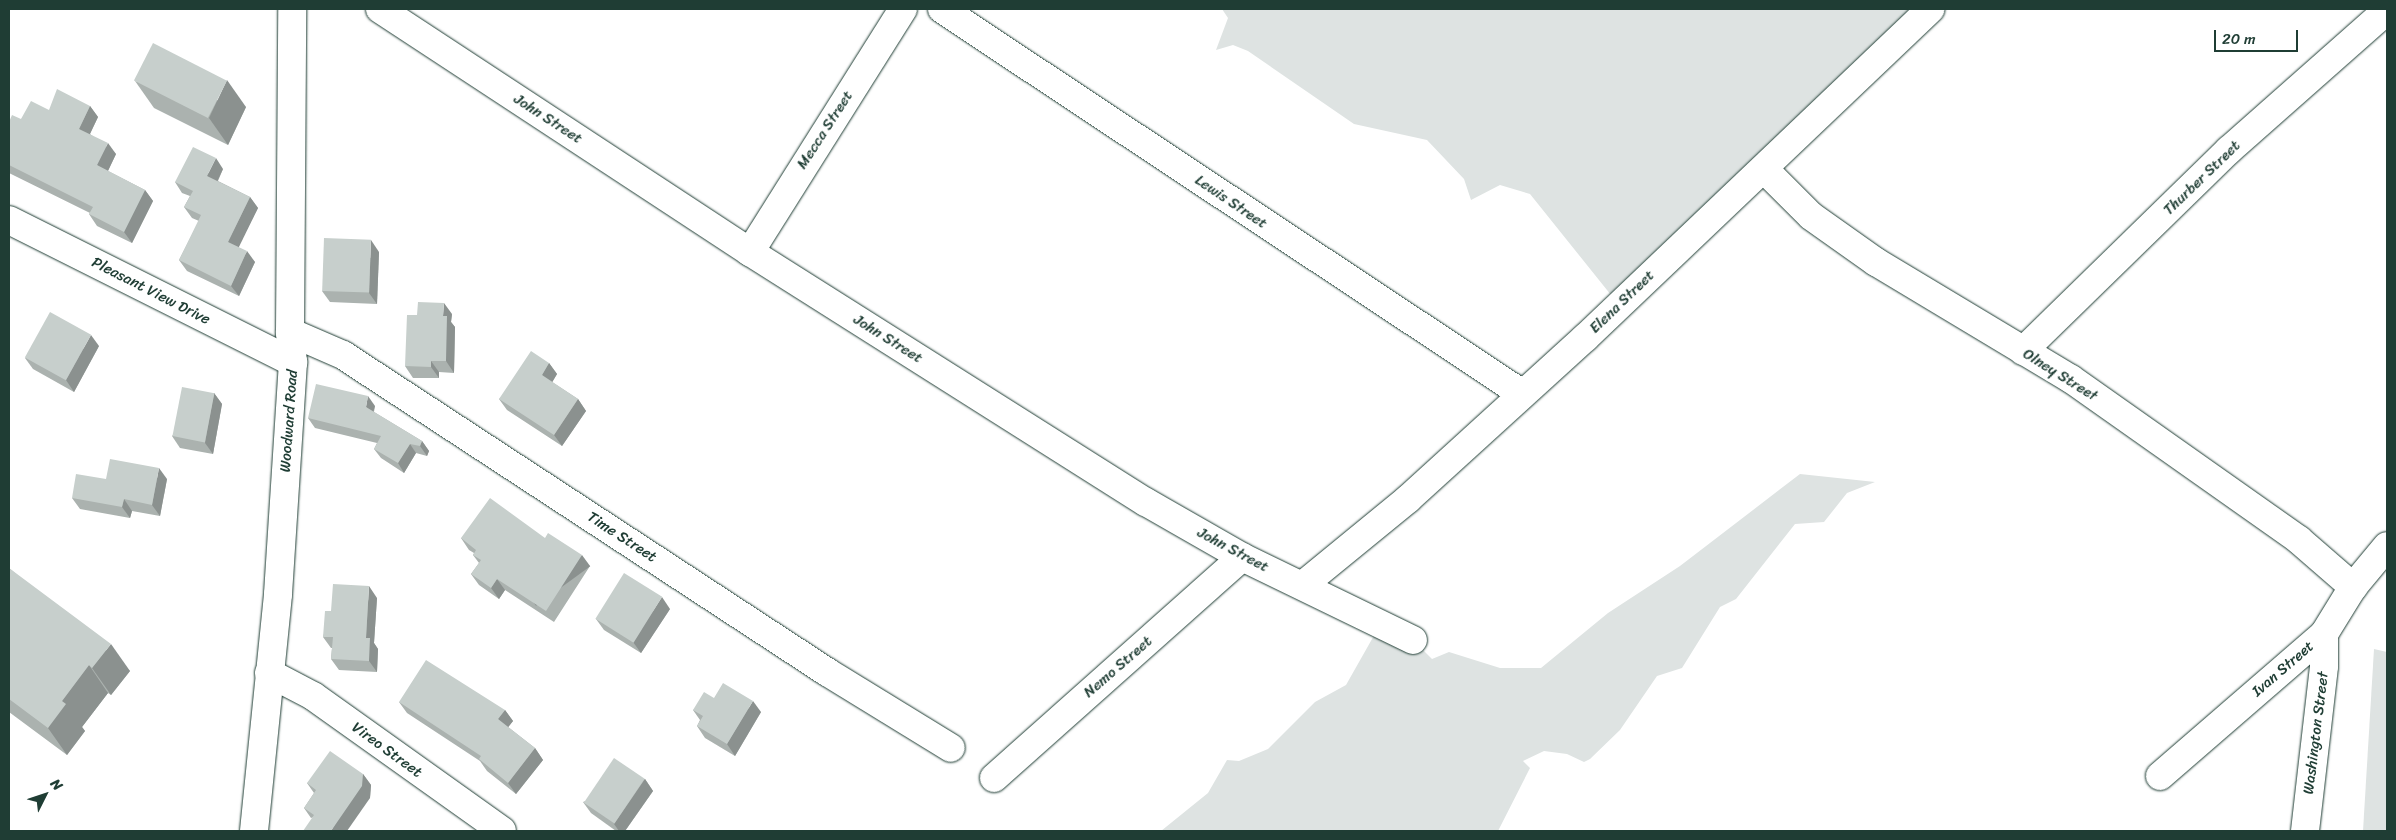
<!DOCTYPE html>
<style>
body{margin:0}
#map{position:relative;width:2396px;height:840px;overflow:hidden;background:#fff;font-family:Sriracha,sans-serif}
div>[style]{position:absolute}
.green>*{inset:0;background:#dee3e2}
.roads{filter:drop-shadow(0 0 1px #1f3d34) drop-shadow(0 0 1px #1f3d34)}
.minor>*{height:28px;margin:-14px;padding:0 14px;transform-origin:14px;border-radius:14px;background:#fff}
.tertiary>*{height:28px;margin:-14px;padding:0 14px;transform-origin:14px;border-radius:14px;background:#fff}
.wall>*{inset:0;background:#abb2af}
.shaded-wall>*{inset:0;background:#8b918f;transform-origin:0 0}
.building>*{inset:0;background:#c7cfcc;transform-origin:0 0}
span{translate:-50% -50%;white-space:nowrap;text-align:center;line-height:1.15;-webkit-text-stroke:4.5px #fff;paint-order:stroke}
.street-label{font-size:15px;color:#1f3d34}
.frame{position:absolute;inset:0;border:10px solid #1f3d34;pointer-events:none}
.north{position:absolute;left:20px;top:770px;width:50px;height:50px;-webkit-text-stroke:4px #fff;paint-order:stroke;rotate:49deg;font-size:14px;font-weight:700;line-height:20px;text-align:center;color:#1f3d34}
.north::after{content:'';display:block;margin:auto;width:18px;height:22px;background:#1f3d34;clip-path:polygon(50% 0,100% 100%,50% 72%,0 100%)}
.scale{position:absolute;left:2214px;top:30px;width:84px;height:22px;box-sizing:border-box;border:2px solid #1f3d34;border-top:0;padding-left:6px;font-size:15px;line-height:18px;white-space:nowrap;color:#1f3d34;-webkit-text-stroke:4px #fff;paint-order:stroke}
</style>
<div id="map">
<div class="green">
<i style="clip-path:polygon(1222px 9px,1933px 9px,1615px 300px,1530px 194px,1500px 185px,1471px 200px,1464px 179px,1427px 140px,1354px 124px,1248px 51px,1233px 45px,1216px 50px,1228px 18px)"></i>
<i style="clip-path:polygon(1800px 474px,1875px 482px,1847px 493px,1824px 522px,1795px 524px,1736px 599px,1720px 607px,1682px 668px,1657px 676px,1620px 730px,1590px 759px,1584px 762px,1567px 754px,1544px 751px,1523px 761px,1530px 768px,1498px 831px,1161px 831px,1208px 793px,1227px 760px,1239px 761px,1268px 749px,1315px 702px,1346px 685px,1376px 632px,1413px 640px,1432px 659px,1449px 652px,1500px 668px,1541px 668px,1608px 613px,1680px 566px)"></i>
<i style="clip-path:polygon(2374px 649px,2387px 652px,2387px 831px,2363px 831px)"></i>
</div>
<div class="roads">
<div class="minor">
<i style="left:380px;top:9px;width:443px;rotate:33.3deg"></i>
<i style="left:750px;top:252px;width:468px;rotate:32.3deg"></i>
<i style="left:1146px;top:502px;width:111px;rotate:29.8deg"></i>
<i style="left:1242px;top:557px;width:190px;rotate:25.9deg"></i>
<i style="left:942px;top:9px;width:695px;rotate:33.55deg"></i>
<i style="left:1764px;top:169px;width:66px;rotate:45deg"></i>
<i style="left:1811px;top:216px;width:80px;rotate:35.3deg"></i>
<i style="left:1876px;top:262px;width:227px;rotate:31deg"></i>
<i style="left:2071px;top:379px;width:279px;rotate:35.2deg"></i>
<i style="left:2299px;top:540px;width:72px;rotate:41deg"></i>
<i style="left:9px;top:220px;width:318px;rotate:26.6deg"></i>
<i style="left:750px;top:252px;width:287px;rotate:-57.8deg"></i>
<i style="left:290px;top:332px;width:58px;rotate:23.5deg"></i>
<i style="left:343px;top:355px;width:579px;rotate:33.22deg"></i>
<i style="left:827px;top:672px;width:145px;rotate:31.5deg"></i>
<i style="left:2023px;top:351px;width:288px;rotate:-44.3deg"></i>
<i style="left:2229px;top:150px;width:211px;rotate:-41.5deg"></i>
<i style="left:1303px;top:585px;width:136px;rotate:-39.3deg"></i>
<i style="left:1408px;top:499px;width:239px;rotate:-42.3deg"></i>
<i style="left:1585px;top:338px;width:477px;rotate:-43.6deg"></i>
<i style="left:269px;top:673px;width:50px;rotate:27.6deg"></i>
<i style="left:313px;top:696px;width:232px;rotate:35.5deg"></i>
<i style="left:2160px;top:776px;width:217px;rotate:-40.9deg"></i>
<i style="left:2324px;top:634px;width:55px;rotate:-58.3deg"></i>
<i style="left:2353px;top:587px;width:53px;rotate:-50.3deg"></i>
<i style="left:994px;top:778px;width:332px;rotate:-41.7deg"></i>
<i style="left:2305px;top:831px;width:166px;rotate:-83.4deg"></i>
<i style="left:2324px;top:666px;width:32px;rotate:-90deg"></i>
</div>
<div class="tertiary">
<i style="left:254px;top:831px;width:238px;rotate:-84.2deg"></i>
<i style="left:278px;top:594px;width:232px;rotate:-86.3deg"></i>
<i style="left:293px;top:362px;width:30px;rotate:-96deg"></i>
<i style="left:290px;top:332px;width:323px;rotate:-89.6deg"></i>
</div>
</div>
<div class="wall">
<i style="clip-path:polygon(135px 81px,246px 107px,228px 145px,154px 108px)"></i>
<i style="clip-path:polygon(90px 106px,98px 117px,90px 134px,116px 154px,108px 171px,145px 190px,153px 201px,132px 243px,97px 226px,89px 214px,90px 213px,9px 173px,9px 122px,21px 119px,49px 110px)"></i>
<i style="clip-path:polygon(223px 169px,218px 181px,250px 197px,258px 208px,238px 247px,255px 262px,239px 296px,187px 271px,179px 260px,199px 221px,192px 218px,184px 207px,190px 196px,182px 193px,175px 182px)"></i>
<i style="clip-path:polygon(379px 252px,377px 304px,330px 302px,322px 291px)"></i>
<i style="clip-path:polygon(452px 314px,451px 322px,455px 327px,454px 373px,439px 372px,439px 378px,413px 378px,405px 366px)"></i>
<i style="clip-path:polygon(99px 346px,74px 392px,33px 369px,25px 358px)"></i>
<i style="clip-path:polygon(549px 363px,557px 374px,552px 382px,578px 399px,586px 411px,562px 446px,507px 410px,499px 399px)"></i>
<i style="clip-path:polygon(214px 393px,222px 404px,213px 454px,180px 448px,172px 436px)"></i>
<i style="clip-path:polygon(375px 406px,374px 412px,422px 441px,429px 451px,427px 456px,416px 453px,404px 473px,381px 458px,374px 449px,377px 443px,315px 428px,308px 418px)"></i>
<i style="clip-path:polygon(106px 479px,167px 479px,160px 516px,132px 511px,130px 518px,80px 509px,72px 498px)"></i>
<i style="clip-path:polygon(461px 538px,545px 538px,590px 566px,554px 622px,505px 590px,499px 599px,479px 585px,471px 574px,479px 563px,473px 555px,474px 553px,469px 550px)"></i>
<i style="clip-path:polygon(9px 568px,130px 671px,111px 695px,108px 693px,82px 727px,85px 731px,67px 755px,9px 712px)"></i>
<i style="clip-path:polygon(377px 598px,374px 643px,378px 649px,377px 672px,339px 670px,331px 659px,332px 648px,331px 648px,323px 637px,331px 611px)"></i>
<i style="clip-path:polygon(670px 609px,641px 653px,604px 630px,596px 619px)"></i>
<i style="clip-path:polygon(714px 698px,761px 712px,735px 756px,705px 738px,697px 726px,700px 720px,693px 710px)"></i>
<i style="clip-path:polygon(399px 702px,505px 710px,513px 721px,508px 727px,535px 748px,543px 760px,516px 794px,487px 771px,480px 761px,407px 713px)"></i>
<i style="clip-path:polygon(363px 774px,371px 785px,370px 798px,311px 818px,304px 808px,314px 793px,307px 783px)"></i>
<i style="clip-path:polygon(645px 779px,653px 791px,625px 831px,616px 831px,591px 813px,583px 802px)"></i>
</div>
<div class="shaded-wall">
<i style="clip-path:polygon(227px 80px,246px 107px,228px 145px,209px 118px)"></i>
<i style="clip-path:polygon(90px 106px,98px 117px,87px 140px,79px 129px)"></i>
<i style="clip-path:polygon(108px 143px,116px 154px,105px 177px,97px 165px)"></i>
<i style="clip-path:polygon(216px 158px,223px 169px,215px 186px,207px 176px)"></i>
<i style="clip-path:polygon(145px 190px,153px 201px,132px 243px,124px 232px)"></i>
<i style="clip-path:polygon(250px 197px,258px 208px,236px 253px,228px 242px)"></i>
<i style="clip-path:polygon(371px 240px,379px 252px,377px 304px,369px 293px)"></i>
<i style="clip-path:polygon(247px 251px,255px 262px,239px 296px,231px 286px)"></i>
<i style="clip-path:polygon(444px 303px,452px 314px,451px 322px,455px 327px,454px 373px,446px 361px,443px 316px)"></i>
<i style="clip-path:polygon(91px 335px,99px 346px,74px 392px,66px 380px)"></i>
<i style="clip-path:polygon(431px 361px,439px 372px,439px 378px,431px 367px)"></i>
<i style="clip-path:polygon(549px 363px,557px 374px,550px 386px,542px 375px)"></i>
<i style="clip-path:polygon(214px 393px,222px 404px,213px 454px,205px 443px)"></i>
<i style="clip-path:polygon(368px 396px,375px 406px,372px 416px,366px 407px)"></i>
<i style="clip-path:polygon(578px 399px,586px 411px,562px 446px,554px 435px)"></i>
<i style="clip-path:polygon(422px 441px,429px 451px,427px 456px,420px 446px)"></i>
<i style="clip-path:polygon(410px 444px,416px 453px,404px 473px,398px 463px)"></i>
<i style="clip-path:polygon(159px 468px,167px 479px,160px 516px,152px 505px)"></i>
<i style="clip-path:polygon(124px 499px,132px 511px,130px 518px,122px 507px)"></i>
<i style="left:582px;top:555px;width:14px;height:67px;rotate:54deg"></i>
<i style="clip-path:polygon(497px 579px,505px 590px,499px 599px,491px 588px)"></i>
<i style="clip-path:polygon(369px 586px,377px 598px,374px 643px,378px 649px,377px 672px,369px 661px,366px 638px)"></i>
<i style="clip-path:polygon(662px 597px,670px 609px,641px 653px,633px 642px)"></i>
<i style="clip-path:polygon(111px 644px,130px 671px,111px 695px,92px 668px)"></i>
<i style="clip-path:polygon(89px 665px,108px 693px,82px 727px,85px 731px,67px 755px,48px 728px,62px 701px)"></i>
<i style="clip-path:polygon(753px 701px,761px 712px,735px 756px,727px 744px)"></i>
<i style="clip-path:polygon(505px 710px,513px 721px,506px 730px,498px 719px)"></i>
<i style="clip-path:polygon(535px 748px,543px 760px,516px 794px,508px 783px)"></i>
<i style="clip-path:polygon(363px 774px,371px 785px,370px 798px,347px 831px,331px 831px)"></i>
<i style="clip-path:polygon(645px 779px,653px 791px,625px 831px,619px 831px,614px 824px)"></i>
</div>
<div class="building">
<i style="left:153px;top:43px;width:83px;height:42px;rotate:27deg"></i>
<i style="clip-path:polygon(57px 89px,90px 106px,79px 129px,108px 143px,97px 165px,145px 190px,124px 232px,89px 214px,93px 207px,9px 165px,9px 122px,12px 115px,21px 119px,31px 101px,49px 110px)"></i>
<i style="clip-path:polygon(193px 147px,216px 158px,207px 176px,250px 197px,228px 242px,247px 251px,231px 286px,179px 260px,201px 215px,184px 207px,193px 191px,175px 182px)"></i>
<i style="left:324px;top:238px;width:47px;height:53px;rotate:2deg"></i>
<i style="clip-path:polygon(418px 302px,444px 303px,443px 316px,447px 316px,446px 361px,431px 361px,431px 367px,405px 366px,407px 315px,417px 315px)"></i>
<i style="left:50px;top:312px;width:47px;height:52px;rotate:29deg"></i>
<i style="clip-path:polygon(531px 351px,549px 363px,542px 375px,578px 399px,554px 435px,499px 399px)"></i>
<i style="clip-path:polygon(316px 384px,368px 396px,366px 407px,422px 441px,420px 446px,410px 444px,398px 463px,374px 449px,381px 436px,308px 418px)"></i>
<i style="left:182px;top:387px;width:33px;height:50px;rotate:11deg"></i>
<i style="clip-path:polygon(110px 459px,159px 468px,152px 505px,124px 499px,122px 507px,72px 498px,76px 474px,106px 479px)"></i>
<i style="clip-path:polygon(490px 498px,545px 538px,548px 533px,582px 555px,546px 611px,497px 579px,491px 588px,471px 574px,481px 560px,473px 555px,476px 550px,461px 538px)"></i>
<i style="clip-path:polygon(9px 568px,111px 644px,92px 668px,89px 665px,62px 701px,66px 704px,48px 728px,9px 699px)"></i>
<i style="left:624px;top:573px;width:45px;height:54px;rotate:32deg"></i>
<i style="clip-path:polygon(333px 584px,369px 586px,366px 638px,370px 638px,369px 661px,331px 659px,333px 637px,323px 637px,325px 611px,331px 611px)"></i>
<i style="clip-path:polygon(426px 660px,505px 710px,498px 719px,535px 748px,508px 783px,479px 759px,481px 756px,399px 702px)"></i>
<i style="clip-path:polygon(723px 683px,753px 701px,727px 744px,697px 726px,703px 716px,693px 710px,704px 692px,714px 698px)"></i>
<i style="clip-path:polygon(330px 751px,363px 774px,362px 786px,331px 831px,303px 831px,314px 815px,304px 808px,316px 790px,307px 783px)"></i>
<i style="left:614px;top:758px;width:37px;height:54px;rotate:34deg"></i>
</div>
<div class="street-label">
<span style="left:548px;top:119px;rotate:33deg">John Street</span>
<span style="left:825px;top:130px;rotate:-57deg">Mecca Street</span>
<span style="left:2202px;top:178px;rotate:-44deg">Thurber Street</span>
<span style="left:1231px;top:202px;rotate:34deg">Lewis Street</span>
<span style="left:151px;top:291px;rotate:27deg">Pleasant View Drive</span>
<span style="left:1622px;top:302px;rotate:-44deg">Elena Street</span>
<span style="left:888px;top:339px;rotate:32deg">John Street</span>
<span style="left:2060px;top:375px;rotate:32deg">Olney Street</span>
<span style="left:289px;top:421px;rotate:-86deg">Woodward Road</span>
<span style="left:622px;top:537px;rotate:33deg">Time Street</span>
<span style="left:1233px;top:550px;rotate:28deg">John Street</span>
<span style="left:1118px;top:667px;rotate:-41deg">Nemo Street</span>
<span style="left:2283px;top:669px;rotate:-41deg">Ivan Street</span>
<span style="left:2316px;top:733px;rotate:-83deg">Washington Street</span>
<span style="left:387px;top:750px;rotate:36deg">Vireo Street</span>
</div>
<div class="frame"></div>
<div class="north">N</div>
<div class="scale">20 m</div>
</div>
